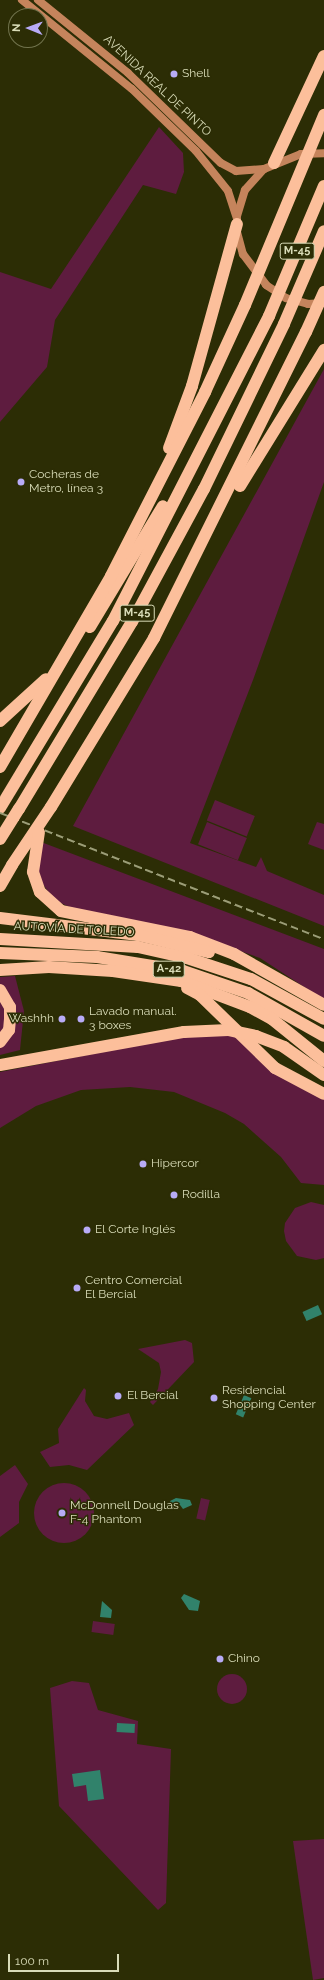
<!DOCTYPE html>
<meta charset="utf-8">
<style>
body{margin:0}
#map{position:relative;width:324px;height:1980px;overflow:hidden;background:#2c2d05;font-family:Raleway,sans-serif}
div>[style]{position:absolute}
.green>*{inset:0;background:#5e1c3f;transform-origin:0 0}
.round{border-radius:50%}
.water>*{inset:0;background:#31826b;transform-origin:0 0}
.secondary>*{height:8px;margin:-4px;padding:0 4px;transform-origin:4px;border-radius:4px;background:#c5845c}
.highway>*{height:12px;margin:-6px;padding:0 6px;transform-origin:6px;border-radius:6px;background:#fcbf9b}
.rail>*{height:2px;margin-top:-1px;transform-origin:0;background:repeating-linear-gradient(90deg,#9b9d77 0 8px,transparent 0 12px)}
.highway-bridge>*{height:12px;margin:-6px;padding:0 6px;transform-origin:6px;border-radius:6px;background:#fcbf9b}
.dots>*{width:11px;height:11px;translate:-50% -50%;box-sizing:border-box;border:2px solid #2c2d05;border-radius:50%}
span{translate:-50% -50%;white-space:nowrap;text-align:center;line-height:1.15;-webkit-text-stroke:3px #2c2d05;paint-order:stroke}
.shield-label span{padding:1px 3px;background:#2c2d05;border:1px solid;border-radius:3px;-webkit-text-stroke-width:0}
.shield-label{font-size:11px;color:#d9dcb8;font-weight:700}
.poi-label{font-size:12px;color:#d9dcb8}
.left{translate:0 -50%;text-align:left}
.right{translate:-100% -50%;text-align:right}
.street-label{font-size:12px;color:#d9dcb8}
.north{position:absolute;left:8px;top:8px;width:40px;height:40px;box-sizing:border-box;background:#2c2d05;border:1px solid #71734d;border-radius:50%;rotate:271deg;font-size:11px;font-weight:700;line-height:16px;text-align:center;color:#d9dcb8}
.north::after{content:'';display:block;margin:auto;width:14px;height:18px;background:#b8abf7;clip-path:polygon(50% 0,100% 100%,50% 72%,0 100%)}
.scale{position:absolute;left:8px;top:1954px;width:111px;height:18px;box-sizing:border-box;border:2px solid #d9dcb8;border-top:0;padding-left:5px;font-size:12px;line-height:14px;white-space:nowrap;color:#d9dcb8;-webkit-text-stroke:3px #2c2d05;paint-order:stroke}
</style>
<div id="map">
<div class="green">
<i style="clip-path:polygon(159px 127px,183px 153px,184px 172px,176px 194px,143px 185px,55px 320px,47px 367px,0 422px,0 272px,51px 289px)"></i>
<i style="clip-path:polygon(324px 369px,324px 482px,253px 680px,190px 843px,256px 867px,261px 857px,267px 871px,324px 895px,324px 926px,73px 826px)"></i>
<i style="left:215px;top:800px;width:43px;height:22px;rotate:22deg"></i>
<i style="left:207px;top:822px;width:43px;height:24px;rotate:22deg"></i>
<i style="clip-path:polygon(317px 822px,324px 824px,324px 850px,308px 844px)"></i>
<i style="clip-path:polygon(41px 842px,324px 949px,324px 1000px,260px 958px,180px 930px,74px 909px,54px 900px,42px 883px,37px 866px)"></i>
<i style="clip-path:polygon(15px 976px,24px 1011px,20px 1050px,0 1055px,0 977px)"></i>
<i style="clip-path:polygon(222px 1033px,236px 1037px,271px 1072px,324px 1099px,324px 1185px,301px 1183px,281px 1157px,244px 1124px,225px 1113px,174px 1092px,130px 1087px,81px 1090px,36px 1106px,0 1128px,0 1072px,179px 1037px)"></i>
<i style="clip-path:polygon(311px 1202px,324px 1205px,324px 1258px,316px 1260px,297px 1256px,286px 1241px,284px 1231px,285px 1223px,295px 1208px)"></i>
<i style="clip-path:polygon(185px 1340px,192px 1343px,194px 1362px,153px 1405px,150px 1402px,158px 1389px,161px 1372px,159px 1363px,138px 1349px)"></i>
<i style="clip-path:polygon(84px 1388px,86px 1390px,85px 1401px,94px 1416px,107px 1419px,129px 1413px,134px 1425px,87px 1470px,69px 1465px,50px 1467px,40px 1452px,59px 1443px,58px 1429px)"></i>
<i style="clip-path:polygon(15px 1465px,28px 1484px,19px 1502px,19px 1523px,0 1537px,0 1476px)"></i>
<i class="round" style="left:34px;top:1483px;width:60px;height:60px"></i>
<i style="left:201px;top:1498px;width:9px;height:21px;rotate:13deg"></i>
<i style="left:93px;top:1621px;width:22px;height:11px;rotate:8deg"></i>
<i class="round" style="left:217px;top:1674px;width:30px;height:30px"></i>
<i style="clip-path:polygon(72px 1681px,89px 1683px,98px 1710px,138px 1721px,137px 1744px,171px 1749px,166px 1903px,158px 1910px,59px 1806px,50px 1688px)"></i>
<i style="clip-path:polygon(324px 1839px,324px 1978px,313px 1980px,293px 1841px)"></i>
</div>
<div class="water">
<i style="left:318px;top:1305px;width:10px;height:17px;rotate:66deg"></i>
<i style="left:244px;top:1395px;width:8px;height:21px;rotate:23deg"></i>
<i style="clip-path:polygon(176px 1498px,190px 1500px,192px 1505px,183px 1509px,180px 1505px,170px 1505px,170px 1501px)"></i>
<i style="clip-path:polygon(184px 1594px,200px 1601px,198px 1611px,189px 1610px,181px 1598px)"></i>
<i style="clip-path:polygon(102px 1601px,112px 1610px,111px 1618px,100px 1617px)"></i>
<i style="left:117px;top:1723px;width:18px;height:9px;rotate:3deg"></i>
<i style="clip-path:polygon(100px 1770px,104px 1799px,88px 1801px,86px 1785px,74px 1787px,72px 1774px)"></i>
</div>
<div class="secondary">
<i style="left:22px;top:0;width:141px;rotate:39deg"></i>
<i style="left:132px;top:89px;width:89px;rotate:44.1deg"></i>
<i style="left:196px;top:151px;width:51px;rotate:51.3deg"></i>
<i style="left:228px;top:191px;width:29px;rotate:72deg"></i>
<i style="left:38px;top:0;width:116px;rotate:39deg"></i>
<i style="left:128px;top:73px;width:129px;rotate:44.1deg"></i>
<i style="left:221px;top:163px;width:17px;rotate:28deg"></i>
<i style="left:236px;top:171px;width:28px;rotate:-4deg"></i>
<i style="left:237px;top:216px;width:27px;rotate:-73deg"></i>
<i style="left:245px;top:190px;width:28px;rotate:-48deg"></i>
<i style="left:264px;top:169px;width:40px;rotate:-22deg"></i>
<i style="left:301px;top:154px;width:23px;rotate:-2deg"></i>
<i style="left:237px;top:232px;width:23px;rotate:75deg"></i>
<i style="left:243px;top:254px;width:39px;rotate:53deg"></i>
<i style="left:266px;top:285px;width:24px;rotate:33deg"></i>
<i style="left:286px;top:298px;width:23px;rotate:15deg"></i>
<i style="left:308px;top:304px;width:14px;rotate:-4deg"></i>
</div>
<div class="highway">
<i style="left:274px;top:163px;width:118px;rotate:-65deg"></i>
<i style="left:169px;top:448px;width:66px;rotate:-69.6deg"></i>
<i style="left:192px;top:386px;width:168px;rotate:-74.5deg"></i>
<i style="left:240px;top:486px;width:160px;rotate:-58.3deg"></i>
<i style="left:90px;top:627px;width:141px;rotate:-58.9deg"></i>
<i style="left:0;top:721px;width:62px;rotate:-42.4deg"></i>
<i style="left:0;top:767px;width:221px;rotate:-59.8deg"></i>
<i style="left:111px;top:576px;width:207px;rotate:-62.9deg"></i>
<i style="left:205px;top:392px;width:96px;rotate:-65.3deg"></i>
<i style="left:51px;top:807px;width:198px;rotate:-58.6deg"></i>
<i style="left:154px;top:638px;width:342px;rotate:-63.6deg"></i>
<i style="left:0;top:808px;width:218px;rotate:-58.9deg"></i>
<i style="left:113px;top:621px;width:343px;rotate:-62.9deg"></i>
<i style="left:19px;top:809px;width:218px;rotate:-58.9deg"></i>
<i style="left:132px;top:622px;width:151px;rotate:-61.6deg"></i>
<i style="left:204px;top:489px;width:183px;rotate:-64.1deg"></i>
<i style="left:33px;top:872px;width:21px;rotate:71deg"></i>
<i style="left:40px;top:892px;width:28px;rotate:42deg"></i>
<i style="left:61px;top:911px;width:132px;rotate:11.4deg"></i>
<i style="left:190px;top:937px;width:47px;rotate:21.1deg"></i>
<i style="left:234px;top:954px;width:103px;rotate:29.5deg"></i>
<i style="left:0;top:886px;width:24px;rotate:-60deg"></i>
<i style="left:0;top:918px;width:139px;rotate:7deg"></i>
<i style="left:138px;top:935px;width:73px;rotate:13.5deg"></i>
<i style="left:0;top:939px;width:138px;rotate:3.3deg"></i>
<i style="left:138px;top:947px;width:50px;rotate:12.7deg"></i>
<i style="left:187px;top:958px;width:67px;rotate:18.2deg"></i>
<i style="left:251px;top:979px;width:83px;rotate:28.7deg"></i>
<i style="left:0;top:953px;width:97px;rotate:2.4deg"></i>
<i style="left:97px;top:957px;width:87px;rotate:9.2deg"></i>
<i style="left:183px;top:971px;width:69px;rotate:18.7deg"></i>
<i style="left:248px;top:993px;width:87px;rotate:29.5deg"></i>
<i style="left:0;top:970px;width:49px;rotate:-3.5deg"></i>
<i style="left:49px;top:967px;width:64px;rotate:3.6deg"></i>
<i style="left:113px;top:971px;width:69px;rotate:8.4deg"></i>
<i style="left:181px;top:981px;width:74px;rotate:20.6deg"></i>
<i style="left:250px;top:1007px;width:25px;rotate:29deg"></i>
<i style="left:272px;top:1019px;width:67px;rotate:38.9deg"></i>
<i style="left:187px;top:988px;width:15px;rotate:28deg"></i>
<i style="left:200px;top:995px;width:105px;rotate:44.2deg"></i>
<i style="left:275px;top:1068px;width:55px;rotate:28deg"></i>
<i style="left:0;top:990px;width:20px;rotate:60deg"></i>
<i style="left:10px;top:1007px;width:12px;rotate:90deg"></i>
<i style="left:10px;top:1019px;width:11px;rotate:95deg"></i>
<i style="left:9px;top:1030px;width:15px;rotate:127deg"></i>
<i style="left:284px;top:1047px;width:49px;rotate:35deg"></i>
<i style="left:0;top:1065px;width:187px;rotate:-10.2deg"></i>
</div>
<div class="rail">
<i style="left:0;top:813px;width:348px;rotate:21.3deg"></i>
</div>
<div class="highway-bridge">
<i style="left:245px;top:305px;width:206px;rotate:-67.4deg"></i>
<i style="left:269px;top:316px;width:141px;rotate:-67.1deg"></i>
<i style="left:284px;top:324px;width:101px;rotate:-66.7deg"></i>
<i style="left:306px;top:332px;width:44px;rotate:-65.8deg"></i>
<i style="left:0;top:839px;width:36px;rotate:-58deg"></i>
<i style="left:12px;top:865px;width:70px;rotate:-56.1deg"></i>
<i style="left:33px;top:872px;width:40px;rotate:-81.5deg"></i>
<i style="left:184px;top:1032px;width:44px;rotate:-2.6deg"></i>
<i style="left:228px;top:1030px;width:29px;rotate:12deg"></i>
<i style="left:256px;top:1036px;width:30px;rotate:21deg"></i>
</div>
<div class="dots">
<i style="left:174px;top:74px;background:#b8abf7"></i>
<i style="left:21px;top:482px;background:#b8abf7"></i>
<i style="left:62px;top:1019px;background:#b8abf7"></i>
<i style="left:81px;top:1019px;background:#b8abf7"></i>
<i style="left:143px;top:1164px;background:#b8abf7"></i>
<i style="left:174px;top:1195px;background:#b8abf7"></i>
<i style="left:87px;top:1230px;background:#b8abf7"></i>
<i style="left:77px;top:1288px;background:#b8abf7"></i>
<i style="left:118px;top:1396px;background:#b8abf7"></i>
<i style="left:214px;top:1398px;background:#b8abf7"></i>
<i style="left:62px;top:1513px;background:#b8abf7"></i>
<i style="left:220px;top:1659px;background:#b8abf7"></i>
</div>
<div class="shield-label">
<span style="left:297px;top:251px">M-45</span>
<span style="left:137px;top:613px">M-45</span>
<span style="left:169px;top:969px">A-42</span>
</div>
<div class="poi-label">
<span class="left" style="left:182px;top:74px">Shell</span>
<span class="left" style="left:29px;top:482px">Cocheras de<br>Metro, línea 3</span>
<span class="left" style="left:89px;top:1019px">Lavado manual.<br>3 boxes</span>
<span class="right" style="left:54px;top:1019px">Washhh</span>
<span class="left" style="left:151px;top:1164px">Hipercor</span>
<span class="left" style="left:182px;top:1195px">Rodilla</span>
<span class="left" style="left:95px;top:1230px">El Corte Inglés</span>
<span class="left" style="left:85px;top:1288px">Centro Comercial<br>El Bercial</span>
<span class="left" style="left:222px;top:1398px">Residencial<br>Shopping Center</span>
<span class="left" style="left:127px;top:1396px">El Bercial</span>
<span class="left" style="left:70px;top:1513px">McDonnell Douglas<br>F-4 Phantom</span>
<span class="left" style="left:228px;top:1659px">Chino</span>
</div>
<div class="street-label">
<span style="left:157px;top:86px;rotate:43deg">AVENIDA REAL DE PINTO</span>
<span style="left:74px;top:930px;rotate:3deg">AUTOVÍA DE TOLEDO</span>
</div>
<div class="north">N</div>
<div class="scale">100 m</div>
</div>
